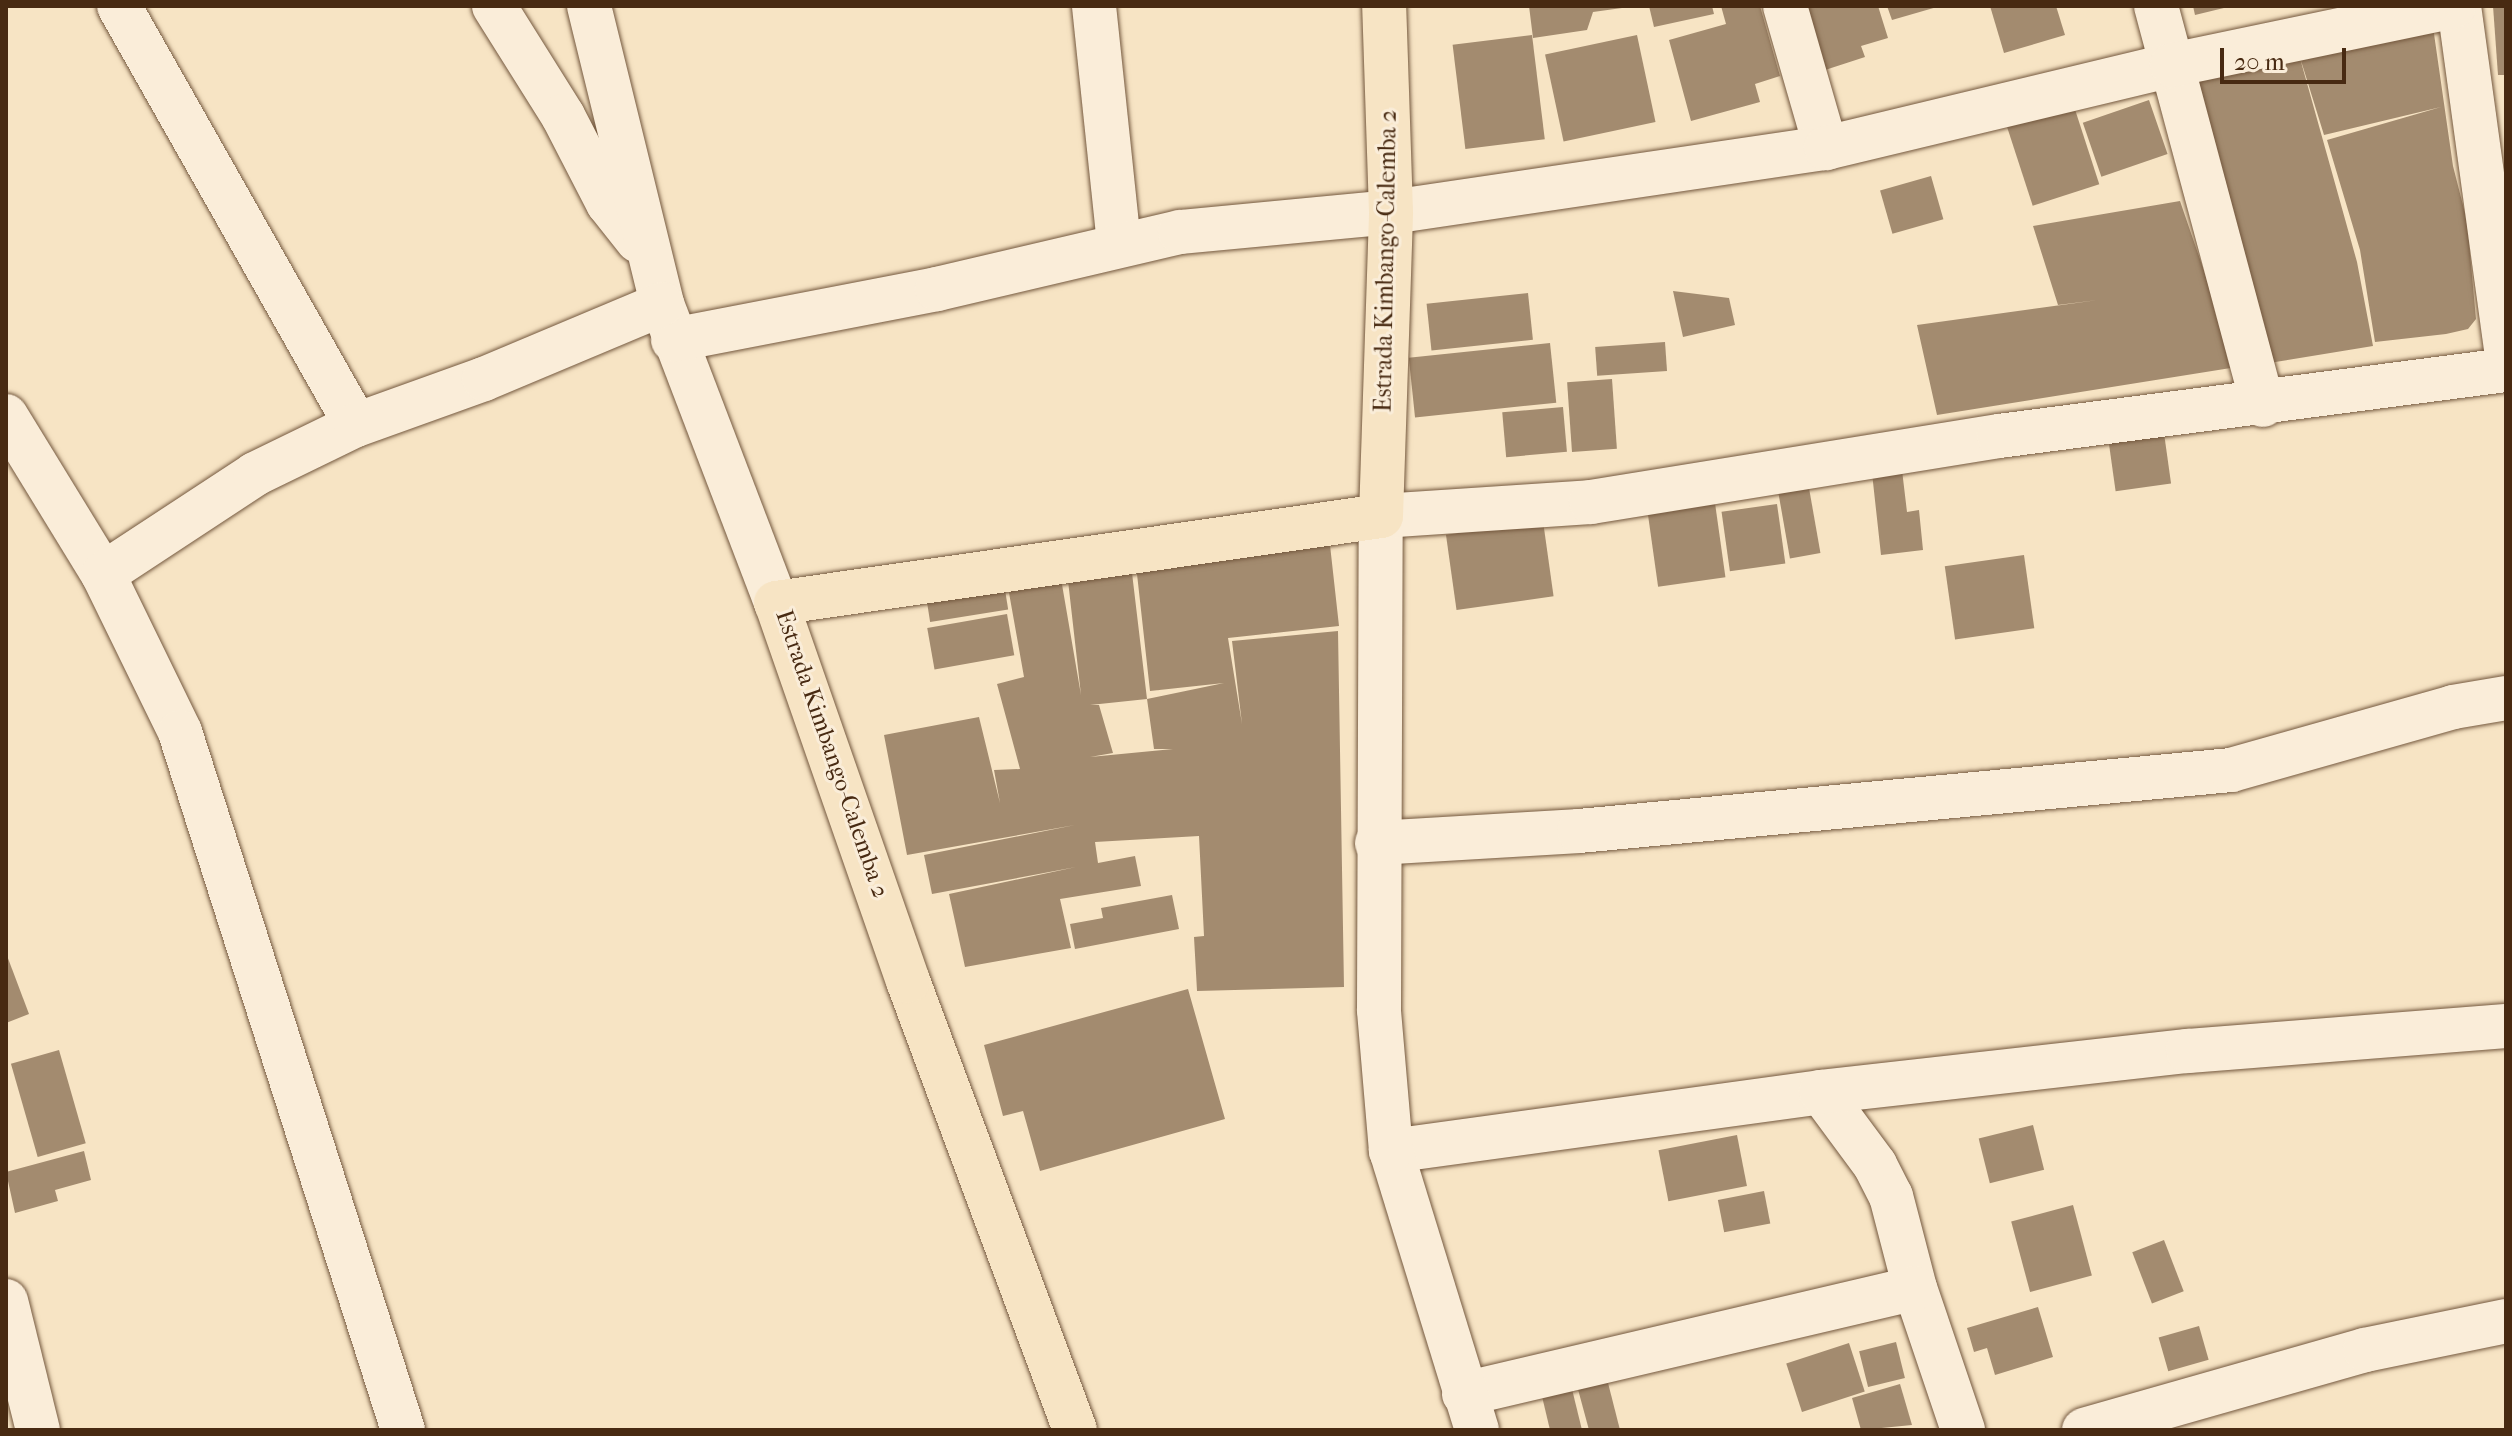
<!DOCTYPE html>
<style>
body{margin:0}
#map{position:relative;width:2512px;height:1436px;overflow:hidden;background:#f7e4c4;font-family:"IM FELL French Canon",serif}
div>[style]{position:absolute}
.building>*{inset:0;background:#a38b6f;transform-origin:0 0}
.roads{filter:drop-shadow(0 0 2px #74583e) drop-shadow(0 0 2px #74583e)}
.minor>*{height:44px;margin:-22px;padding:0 22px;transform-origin:22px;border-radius:22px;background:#faedd9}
.major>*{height:44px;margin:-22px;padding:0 22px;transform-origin:22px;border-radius:22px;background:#f7e4c4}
span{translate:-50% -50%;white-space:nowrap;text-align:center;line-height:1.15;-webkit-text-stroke:6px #faedd9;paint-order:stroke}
.street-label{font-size:24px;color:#482a12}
.frame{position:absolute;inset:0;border:8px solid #482a12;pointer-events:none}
.scale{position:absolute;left:2220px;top:48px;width:126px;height:36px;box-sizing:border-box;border:4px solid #482a12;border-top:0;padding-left:10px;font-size:24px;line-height:28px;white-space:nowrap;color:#482a12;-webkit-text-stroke:6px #faedd9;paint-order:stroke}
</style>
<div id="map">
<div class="building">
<i style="clip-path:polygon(1529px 6px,1622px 6px,1622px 8px,1593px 12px,1587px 30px,1533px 38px)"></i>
<i style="clip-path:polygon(1649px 6px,1712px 6px,1714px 14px,1654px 27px)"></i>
<i style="clip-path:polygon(1721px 6px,1760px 6px,1780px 76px,1755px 84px,1760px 102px,1691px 121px,1669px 40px,1726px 24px)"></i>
<i style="clip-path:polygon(1801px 6px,1878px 6px,1888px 38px,1861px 46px,1865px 57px,1822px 71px)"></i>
<i style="clip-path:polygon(1887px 6px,1937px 6px,1937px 7px,1892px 20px)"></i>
<i style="clip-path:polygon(1990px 6px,2056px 6px,2065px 35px,2004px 53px)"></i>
<i style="clip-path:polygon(2193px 6px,2228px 6px,2228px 7px,2195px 15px)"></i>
<i style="clip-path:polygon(2430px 6px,2453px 166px,2467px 221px,2476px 319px,2468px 329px,2446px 334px,2375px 342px,2360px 250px,2327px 140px,2441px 107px,2324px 135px,2298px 51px,2357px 262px,2373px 346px,2269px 363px,2186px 61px)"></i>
<i style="clip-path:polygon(2493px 6px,2506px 6px,2506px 75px,2498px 75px)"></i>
<i style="left:1532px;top:35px;width:105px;height:80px;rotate:83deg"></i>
<i style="left:1637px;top:35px;width:89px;height:94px;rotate:78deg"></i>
<i style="left:2069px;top:91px;width:98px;height:70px;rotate:72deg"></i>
<i style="left:2149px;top:100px;width:57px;height:70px;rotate:71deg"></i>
<i style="left:1931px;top:176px;width:45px;height:53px;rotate:74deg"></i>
<i style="clip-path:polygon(2180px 201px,2237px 367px,1937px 415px,1917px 325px,2098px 300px,2058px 305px,2033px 226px)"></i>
<i style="clip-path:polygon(1673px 291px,1729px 298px,1735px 325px,1683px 337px)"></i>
<i style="left:1528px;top:293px;width:47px;height:102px;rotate:84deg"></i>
<i style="left:1665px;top:342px;width:29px;height:70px;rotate:86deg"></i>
<i style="left:1550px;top:343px;width:60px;height:142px;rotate:84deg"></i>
<i style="left:1612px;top:379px;width:70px;height:45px;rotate:86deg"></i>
<i style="left:1563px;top:407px;width:45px;height:61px;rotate:85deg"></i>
<i style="left:2163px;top:426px;width:58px;height:56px;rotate:82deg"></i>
<i style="clip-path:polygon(1902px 470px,1907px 512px,1919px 510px,1923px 550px,1881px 555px,1872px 473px)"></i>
<i style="left:1809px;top:488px;width:66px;height:31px;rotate:80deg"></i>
<i style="left:1715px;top:503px;width:75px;height:68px;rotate:82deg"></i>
<i style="left:1777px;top:504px;width:60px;height:56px;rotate:82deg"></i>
<i style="left:1543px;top:521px;width:76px;height:98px;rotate:82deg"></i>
<i style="clip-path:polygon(evenodd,1330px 545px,1339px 626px,1228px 638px,1242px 724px,1232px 641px,1338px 631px,1344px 987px,1197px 991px,1194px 937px,1204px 936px,1199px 836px,1095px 842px,1098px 863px,1135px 856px,1141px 886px,1060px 899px,1071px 948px,965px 967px,949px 894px,1076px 867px,932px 894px,924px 855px,1075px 825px,907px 855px,884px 735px,979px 717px,1000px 803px,994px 770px,1020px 769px,997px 684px,1024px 677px,1006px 576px,1059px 567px,1081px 695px,1066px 563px,1130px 556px,1147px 699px,1224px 683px,1150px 691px,1136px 565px,1330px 545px,1147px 699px,1154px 749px,1173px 749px,1090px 757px,1113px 753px,1099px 705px,1090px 705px,1147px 699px)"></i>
<i style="left:2024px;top:555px;width:74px;height:80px;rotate:82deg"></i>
<i style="left:1003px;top:577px;width:33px;height:79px;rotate:81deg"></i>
<i style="left:1007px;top:614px;width:42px;height:81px;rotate:80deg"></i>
<i style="clip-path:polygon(1172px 895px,1179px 929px,1075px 949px,1070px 924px,1103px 918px,1101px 908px)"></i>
<i style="clip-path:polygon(6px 953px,29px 1014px,6px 1023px)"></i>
<i style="clip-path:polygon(1188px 989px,1225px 1119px,1040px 1171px,1023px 1111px,1003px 1116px,984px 1045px)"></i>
<i style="left:59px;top:1050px;width:97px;height:50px;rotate:74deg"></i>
<i style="left:2033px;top:1125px;width:46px;height:56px;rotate:76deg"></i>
<i style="left:1737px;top:1135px;width:52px;height:80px;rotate:79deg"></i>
<i style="clip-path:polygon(84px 1151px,91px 1180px,55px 1190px,58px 1201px,15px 1213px,6px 1172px)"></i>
<i style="left:1764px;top:1191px;width:33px;height:47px;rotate:79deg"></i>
<i style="left:2073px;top:1205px;width:73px;height:64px;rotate:75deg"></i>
<i style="left:2164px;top:1240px;width:55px;height:34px;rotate:69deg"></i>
<i style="clip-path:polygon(2038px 1307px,2053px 1357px,1995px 1375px,1987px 1348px,1974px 1352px,1967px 1328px)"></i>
<i style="left:2199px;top:1326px;width:35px;height:42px;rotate:74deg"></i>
<i style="left:1896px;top:1342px;width:37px;height:38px;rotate:76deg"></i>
<i style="left:1849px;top:1343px;width:51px;height:66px;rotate:72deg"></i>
<i style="clip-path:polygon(1606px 1375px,1620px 1430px,1589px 1430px,1576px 1382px)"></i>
<i style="clip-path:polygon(1570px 1381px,1582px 1430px,1550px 1430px,1540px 1388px)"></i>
<i style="clip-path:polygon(1900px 1384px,1912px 1425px,1861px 1430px,1852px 1398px)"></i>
</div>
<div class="roads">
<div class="minor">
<i style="left:119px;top:6px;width:481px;rotate:60.5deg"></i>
<i style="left:494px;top:6px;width:130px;rotate:57.9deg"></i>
<i style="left:563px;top:116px;width:98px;rotate:62.7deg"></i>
<i style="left:608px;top:203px;width:48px;rotate:51.7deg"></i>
<i style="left:589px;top:6px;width:307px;rotate:76.2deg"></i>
<i style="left:662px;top:304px;width:320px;rotate:69.1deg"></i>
<i style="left:1094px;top:6px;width:240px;rotate:84deg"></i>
<i style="left:1785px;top:6px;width:148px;rotate:73.9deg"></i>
<i style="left:2156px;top:6px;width:413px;rotate:75deg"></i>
<i style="left:2459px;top:6px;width:347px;rotate:82.2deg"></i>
<i style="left:673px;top:340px;width:269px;rotate:-10.9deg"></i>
<i style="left:937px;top:289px;width:250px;rotate:-13.2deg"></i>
<i style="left:1180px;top:232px;width:212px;rotate:-5.4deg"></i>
<i style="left:1391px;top:212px;width:440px;rotate:-8.4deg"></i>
<i style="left:1826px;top:148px;width:356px;rotate:-13.5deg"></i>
<i style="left:2172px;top:65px;width:288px;rotate:-11.8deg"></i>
<i style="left:6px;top:416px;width:185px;rotate:58.5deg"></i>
<i style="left:103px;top:574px;width:176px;rotate:64deg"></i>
<i style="left:180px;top:732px;width:733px;rotate:72.28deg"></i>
<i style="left:103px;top:574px;width:182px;rotate:-33.3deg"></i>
<i style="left:255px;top:474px;width:112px;rotate:-25.9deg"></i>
<i style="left:356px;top:425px;width:136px;rotate:-19.8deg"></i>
<i style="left:484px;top:379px;width:193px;rotate:-22.8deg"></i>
<i style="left:1377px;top:843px;width:202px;rotate:-3.4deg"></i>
<i style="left:1579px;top:831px;width:655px;rotate:-5.34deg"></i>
<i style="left:2231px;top:770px;width:231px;rotate:-15.8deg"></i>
<i style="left:2453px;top:707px;width:54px;rotate:-9.6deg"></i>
<i style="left:1821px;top:1092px;width:91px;rotate:53.5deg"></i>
<i style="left:1875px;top:1165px;width:35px;rotate:63deg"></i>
<i style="left:1891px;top:1196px;width:95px;rotate:75.4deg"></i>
<i style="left:1915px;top:1288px;width:150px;rotate:71.3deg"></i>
<i style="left:1391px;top:1151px;width:434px;rotate:-7.8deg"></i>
<i style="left:1821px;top:1092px;width:369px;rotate:-6.4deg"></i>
<i style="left:2188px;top:1051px;width:319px;rotate:-4.5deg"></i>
<i style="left:6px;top:1301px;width:133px;rotate:76.1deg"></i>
<i style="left:1464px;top:1394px;width:463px;rotate:-13.2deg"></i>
<i style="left:1477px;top:1430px;width:292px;rotate:-107.1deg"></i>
<i style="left:1391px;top:1151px;width:142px;rotate:-94.9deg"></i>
<i style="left:1379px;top:1010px;width:494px;rotate:-89.8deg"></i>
<i style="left:1381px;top:516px;width:210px;rotate:-3.8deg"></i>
<i style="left:1591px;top:502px;width:413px;rotate:-9.2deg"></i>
<i style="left:1999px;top:436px;width:511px;rotate:-7.42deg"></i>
<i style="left:2084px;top:1430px;width:292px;rotate:-15.9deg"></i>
<i style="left:2365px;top:1350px;width:144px;rotate:-11.6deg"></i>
</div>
<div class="major">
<i style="left:1075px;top:1430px;width:479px;rotate:-110.4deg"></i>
<i style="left:908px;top:981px;width:400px;rotate:-109.2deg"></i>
<i style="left:776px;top:603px;width:611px;rotate:-8.18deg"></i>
<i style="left:1381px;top:516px;width:304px;rotate:-88.1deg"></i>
<i style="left:1391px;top:212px;width:206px;rotate:-91.9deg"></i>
</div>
</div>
<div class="street-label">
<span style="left:1386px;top:261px;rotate:-89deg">Estrada Kimbango-Calemba 2</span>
<span style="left:832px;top:754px;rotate:71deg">Estrada Kimbango-Calemba 2</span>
</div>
<div class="frame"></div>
<div class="scale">20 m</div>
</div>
